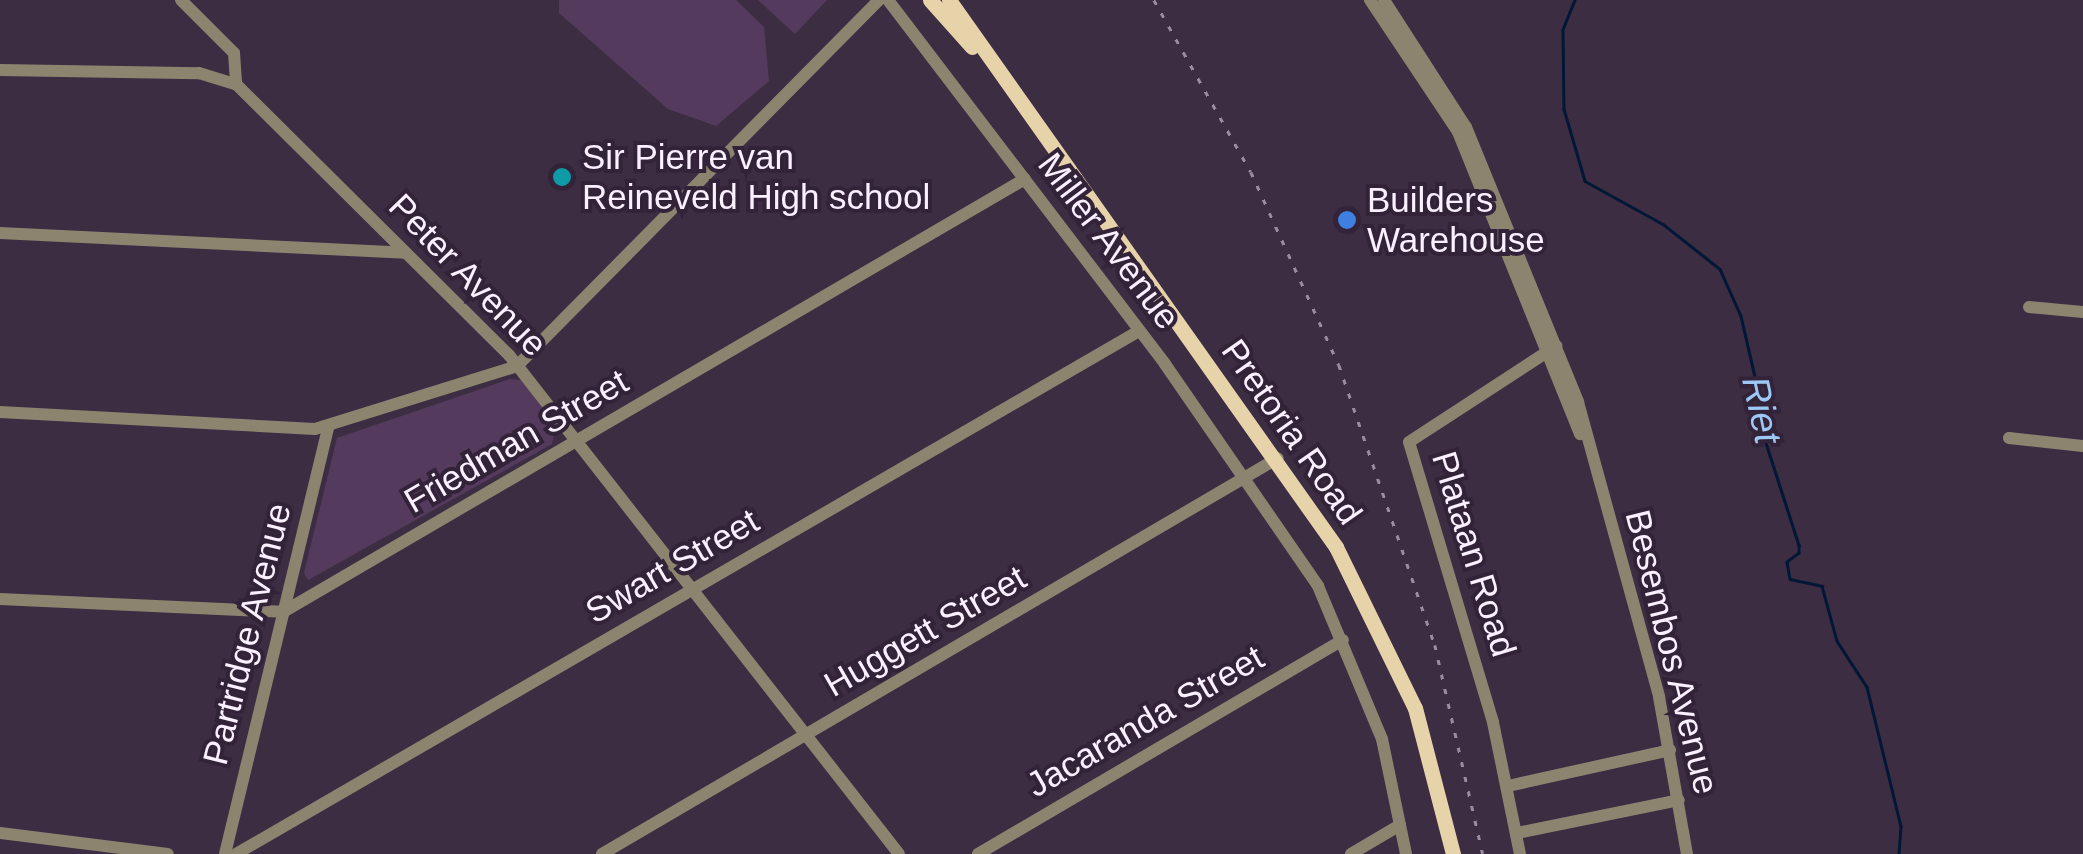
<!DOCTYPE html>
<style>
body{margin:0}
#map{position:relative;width:2083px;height:854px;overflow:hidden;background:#3d2d43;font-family:Helvetica,sans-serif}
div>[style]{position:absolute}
.green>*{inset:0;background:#543b5d}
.stream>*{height:2.5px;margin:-1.25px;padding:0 1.25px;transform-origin:1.25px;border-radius:1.25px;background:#001836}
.minor>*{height:12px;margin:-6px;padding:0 6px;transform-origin:6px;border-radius:6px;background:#8d8470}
.major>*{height:15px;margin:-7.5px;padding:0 7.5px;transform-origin:7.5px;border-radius:7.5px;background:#e7d3aa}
.rail>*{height:2.5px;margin-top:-1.25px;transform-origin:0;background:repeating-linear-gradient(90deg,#9a8d9f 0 5px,transparent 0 15px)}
.dots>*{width:28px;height:28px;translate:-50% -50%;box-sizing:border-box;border:5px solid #332339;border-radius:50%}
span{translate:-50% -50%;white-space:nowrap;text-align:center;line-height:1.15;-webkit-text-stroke:8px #332339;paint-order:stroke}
.poi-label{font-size:35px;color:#fbf0ff}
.left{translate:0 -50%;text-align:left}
.street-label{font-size:35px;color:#fbf0ff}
.water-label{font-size:38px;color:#9dc7f5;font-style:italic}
</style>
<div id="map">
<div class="green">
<i style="clip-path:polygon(559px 0,736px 0,764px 27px,769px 81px,716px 126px,668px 109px,559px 13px)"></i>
<i style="clip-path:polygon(758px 0,827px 0,795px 34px)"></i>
<i style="clip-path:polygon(510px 379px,521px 380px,557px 423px,552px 444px,308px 580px,304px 573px,337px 438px)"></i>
</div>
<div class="stream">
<i style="left:1575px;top:0;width:32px;rotate:112deg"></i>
<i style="left:1563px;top:30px;width:79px;rotate:89.3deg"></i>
<i style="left:1564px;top:109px;width:75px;rotate:73.7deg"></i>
<i style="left:1585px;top:181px;width:89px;rotate:28.9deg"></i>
<i style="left:1663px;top:224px;width:73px;rotate:38.3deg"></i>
<i style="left:1720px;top:269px;width:51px;rotate:65.9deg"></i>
<i style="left:1741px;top:316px;width:84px;rotate:77deg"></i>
<i style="left:1760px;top:398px;width:17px;rotate:100deg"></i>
<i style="left:1757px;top:415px;width:137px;rotate:72.1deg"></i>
<i style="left:1799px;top:545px;width:8px;rotate:90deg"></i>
<i style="left:1799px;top:553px;width:15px;rotate:143deg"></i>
<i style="left:1787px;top:562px;width:17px;rotate:80deg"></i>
<i style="left:1790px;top:579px;width:33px;rotate:12deg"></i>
<i style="left:1822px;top:586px;width:57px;rotate:74.7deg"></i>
<i style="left:1837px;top:641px;width:55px;rotate:56.9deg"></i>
<i style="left:1867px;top:687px;width:143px;rotate:76.3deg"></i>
<i style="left:1901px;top:826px;width:28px;rotate:94deg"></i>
</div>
<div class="minor">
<i style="left:181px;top:0;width:75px;rotate:45deg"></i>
<i style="left:234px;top:53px;width:31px;rotate:86deg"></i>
<i style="left:888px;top:0;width:457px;rotate:52.7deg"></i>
<i style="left:1165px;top:364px;width:270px;rotate:55.4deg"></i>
<i style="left:1318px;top:586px;width:166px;rotate:67.3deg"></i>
<i style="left:1382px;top:739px;width:117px;rotate:78.2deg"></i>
<i style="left:1370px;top:0;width:159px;rotate:56.3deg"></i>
<i style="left:1458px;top:132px;width:326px;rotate:68deg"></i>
<i style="left:1384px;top:0;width:151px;rotate:57.2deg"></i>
<i style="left:1466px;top:127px;width:297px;rotate:67.8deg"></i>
<i style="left:1578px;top:402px;width:306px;rotate:74.6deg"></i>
<i style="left:1659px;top:697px;width:159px;rotate:79.9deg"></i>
<i style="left:0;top:70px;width:199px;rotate:0.9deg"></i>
<i style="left:199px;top:73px;width:39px;rotate:17deg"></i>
<i style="left:236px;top:84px;width:385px;rotate:44.8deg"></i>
<i style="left:509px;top:355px;width:633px;rotate:51.99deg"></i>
<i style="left:0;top:233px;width:406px;rotate:2.8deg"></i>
<i style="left:2029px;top:307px;width:54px;rotate:5.3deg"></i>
<i style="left:0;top:412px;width:315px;rotate:3.1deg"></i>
<i style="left:315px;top:429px;width:212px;rotate:-17.3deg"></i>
<i style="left:517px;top:366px;width:515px;rotate:-45.31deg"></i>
<i style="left:2009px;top:438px;width:74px;rotate:6.2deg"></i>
<i style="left:0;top:599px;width:283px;rotate:2.6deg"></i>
<i style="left:283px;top:612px;width:859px;rotate:-30.27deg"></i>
<i style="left:1508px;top:786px;width:166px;rotate:-12.5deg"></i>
<i style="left:0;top:833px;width:169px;rotate:7.1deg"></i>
<i style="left:1517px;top:833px;width:165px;rotate:-11.5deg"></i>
<i style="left:225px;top:854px;width:439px;rotate:-76.4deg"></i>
<i style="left:236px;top:854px;width:1044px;rotate:-30.08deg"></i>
<i style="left:602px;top:854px;width:783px;rotate:-30.36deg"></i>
<i style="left:978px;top:854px;width:423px;rotate:-30.4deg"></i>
<i style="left:1351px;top:854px;width:57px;rotate:-30.6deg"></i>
<i style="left:1520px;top:854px;width:135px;rotate:-101.6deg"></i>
<i style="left:1493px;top:722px;width:292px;rotate:-106.7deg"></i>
<i style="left:1409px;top:442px;width:176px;rotate:-33.1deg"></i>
</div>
<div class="major">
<i style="left:930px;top:0;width:63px;rotate:48.2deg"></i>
<i style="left:949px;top:0;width:670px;rotate:54.72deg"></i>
<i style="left:1336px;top:547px;width:179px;rotate:63.9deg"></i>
<i style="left:1415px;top:708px;width:151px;rotate:75.4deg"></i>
</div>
<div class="rail">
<i style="left:1154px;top:0;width:197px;rotate:60.6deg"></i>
<i style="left:1251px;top:172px;width:212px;rotate:65.5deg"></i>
<i style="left:1339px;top:365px;width:296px;rotate:71.1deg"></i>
<i style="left:1435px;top:645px;width:214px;rotate:77.1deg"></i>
</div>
<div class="dots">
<i style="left:562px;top:177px;background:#0f9aa8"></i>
<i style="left:1347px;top:220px;background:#3f7fe0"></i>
</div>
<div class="poi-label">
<span class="left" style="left:582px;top:177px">Sir Pierre van<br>Reineveld High school</span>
<span class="left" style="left:1367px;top:220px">Builders<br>Warehouse</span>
</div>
<div class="street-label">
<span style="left:1109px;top:241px;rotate:53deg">Miller Avenue</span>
<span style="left:468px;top:275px;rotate:46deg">Peter Avenue</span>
<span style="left:1292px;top:432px;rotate:55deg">Pretoria Road</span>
<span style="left:516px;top:441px;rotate:-30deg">Friedman Street</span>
<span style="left:1474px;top:554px;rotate:73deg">Plataan Road</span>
<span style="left:672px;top:566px;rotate:-30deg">Swart Street</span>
<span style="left:925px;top:631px;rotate:-30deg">Huggett Street</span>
<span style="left:247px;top:634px;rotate:-76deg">Partridge Avenue</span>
<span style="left:1672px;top:652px;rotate:76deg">Besembos Avenue</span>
<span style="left:1145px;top:721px;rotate:-30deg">Jacaranda Street</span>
</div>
<div class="water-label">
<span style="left:1761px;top:410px;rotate:78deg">Riet</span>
</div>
</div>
